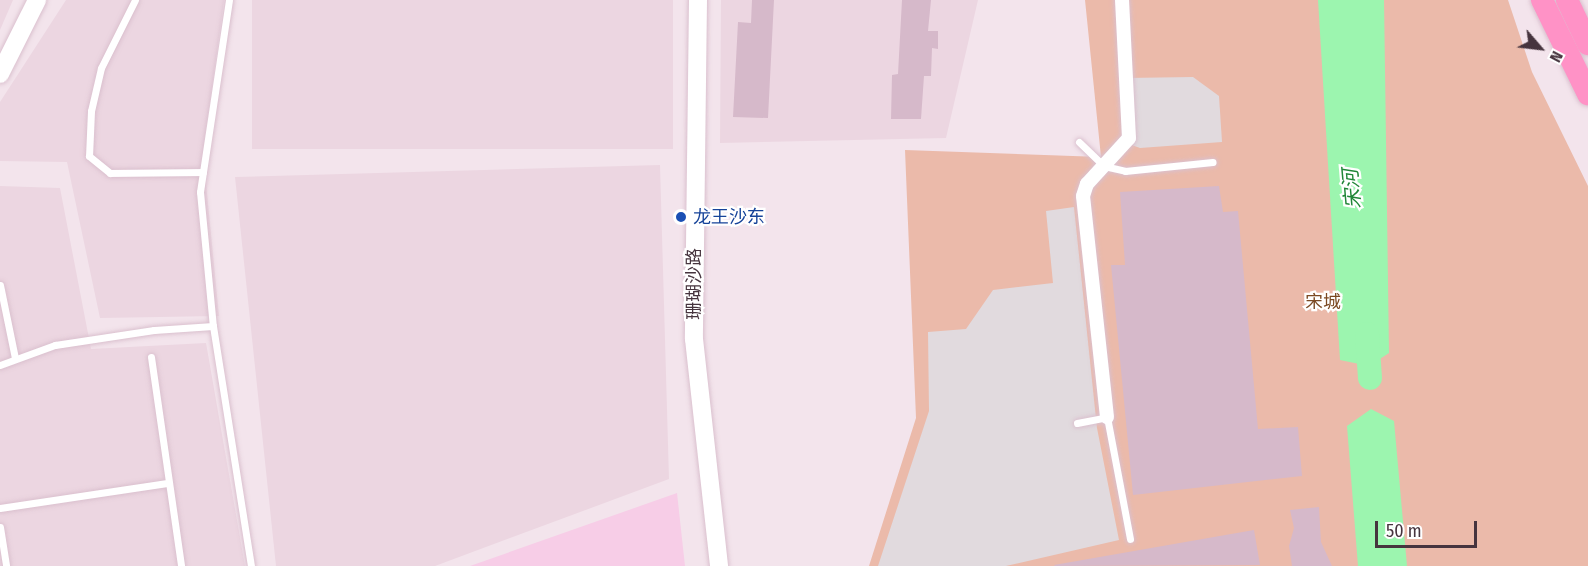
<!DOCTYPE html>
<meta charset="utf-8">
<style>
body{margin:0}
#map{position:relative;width:1588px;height:566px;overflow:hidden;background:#f3e4ec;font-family:"Fira Sans Condensed","Noto Sans SC",sans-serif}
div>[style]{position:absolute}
.residential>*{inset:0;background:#ecd6e1;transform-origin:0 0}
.commercial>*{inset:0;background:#f7cde7}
.green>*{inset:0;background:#ebbaaa}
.parking>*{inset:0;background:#e1dade}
.water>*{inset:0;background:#9cf5af}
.river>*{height:24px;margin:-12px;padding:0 12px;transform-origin:12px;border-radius:12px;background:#9cf5af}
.building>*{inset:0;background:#d6b9ca}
.roads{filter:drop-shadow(0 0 2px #dac0ce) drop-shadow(0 0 2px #dac0ce)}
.service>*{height:7px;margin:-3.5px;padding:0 3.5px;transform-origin:3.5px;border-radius:3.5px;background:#fff}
.minor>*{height:14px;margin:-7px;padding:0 7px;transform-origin:7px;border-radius:7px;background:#fff}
.tertiary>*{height:18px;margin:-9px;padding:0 9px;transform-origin:9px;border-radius:9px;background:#fff}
.primary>*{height:22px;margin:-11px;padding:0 11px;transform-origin:11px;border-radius:11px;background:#ff92c6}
.dots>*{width:16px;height:16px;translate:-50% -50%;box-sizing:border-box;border:3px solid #fff;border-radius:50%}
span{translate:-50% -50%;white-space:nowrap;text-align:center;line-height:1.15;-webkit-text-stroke:4.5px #fff;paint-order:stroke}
.transit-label{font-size:18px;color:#164399}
.left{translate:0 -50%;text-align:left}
.street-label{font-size:18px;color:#46343e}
.park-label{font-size:18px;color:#7b4923}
.water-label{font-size:20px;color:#208637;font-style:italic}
.north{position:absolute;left:1510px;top:18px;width:60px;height:60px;-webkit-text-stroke:4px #fff;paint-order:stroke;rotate:118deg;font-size:16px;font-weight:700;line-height:24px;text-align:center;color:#46343e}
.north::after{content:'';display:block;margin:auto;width:21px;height:27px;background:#46343e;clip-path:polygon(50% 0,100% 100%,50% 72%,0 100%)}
.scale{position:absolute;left:1375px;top:521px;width:102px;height:27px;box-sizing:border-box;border:3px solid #46343e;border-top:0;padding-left:8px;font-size:18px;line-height:21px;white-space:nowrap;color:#46343e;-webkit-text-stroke:4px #fff;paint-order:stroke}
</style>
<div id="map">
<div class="residential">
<i style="clip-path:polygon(0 0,13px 0,0 30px)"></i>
<i style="clip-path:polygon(66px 0,224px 0,203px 152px,219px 316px,100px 318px,67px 162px,0 161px,0 102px)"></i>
<i style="left:252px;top:0;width:421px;height:149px"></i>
<i style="clip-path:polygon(721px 0,978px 0,946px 138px,720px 143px)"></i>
<i style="clip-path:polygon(660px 165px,669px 479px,435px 566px,276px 566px,235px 177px)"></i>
<i style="clip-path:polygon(0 186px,60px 188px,91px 349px,206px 343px,245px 566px,0 566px)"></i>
</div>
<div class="commercial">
<i style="clip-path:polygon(677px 493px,685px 566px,470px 566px)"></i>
</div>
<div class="green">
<i style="clip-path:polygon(1085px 0,1508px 0,1532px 72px,1588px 186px,1588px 566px,869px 566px,916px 418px,905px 150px,1101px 157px)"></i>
</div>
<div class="parking">
<i style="clip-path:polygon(1193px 77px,1219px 96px,1222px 142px,1140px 148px,1129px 144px,1126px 78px)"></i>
<i style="clip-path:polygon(1074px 207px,1097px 428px,1119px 540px,1006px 566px,878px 566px,929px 411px,928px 332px,966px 329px,993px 290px,1053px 283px,1046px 211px)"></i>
</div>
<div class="water">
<i style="clip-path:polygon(1318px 0,1384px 0,1389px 353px,1369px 366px,1340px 360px)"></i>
<i style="clip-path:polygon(1371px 409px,1394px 421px,1407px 566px,1358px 566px,1347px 426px)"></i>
</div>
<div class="river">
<i style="left:1367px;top:334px;width:44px;rotate:86.1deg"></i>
</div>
<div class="building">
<i style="clip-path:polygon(752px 0,774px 0,768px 118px,733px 117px,738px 22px,751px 23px)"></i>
<i style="clip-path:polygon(902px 0,931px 0,928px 31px,938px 31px,938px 49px,932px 48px,931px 76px,924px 76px,921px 119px,891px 119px,892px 75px,898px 74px)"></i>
<i style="clip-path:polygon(1219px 186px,1223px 212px,1238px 211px,1258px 429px,1298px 427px,1302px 476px,1133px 495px,1111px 265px,1125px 265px,1120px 192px)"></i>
<i style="clip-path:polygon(1319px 507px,1321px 542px,1332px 566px,1292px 566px,1289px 546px,1294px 528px,1290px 510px)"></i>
<i style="clip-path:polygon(1254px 530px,1260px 565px,1055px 566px,1054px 565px)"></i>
</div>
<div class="roads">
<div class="service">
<i style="left:135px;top:0;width:76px;rotate:116.6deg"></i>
<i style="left:101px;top:68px;width:44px;rotate:103.1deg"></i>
<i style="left:91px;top:111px;width:45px;rotate:92.5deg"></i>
<i style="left:89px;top:156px;width:27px;rotate:39deg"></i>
<i style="left:110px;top:173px;width:93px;rotate:-0.6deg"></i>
<i style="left:229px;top:0;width:194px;rotate:98.6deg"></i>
<i style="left:200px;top:192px;width:135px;rotate:84.5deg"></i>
<i style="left:213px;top:326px;width:243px;rotate:81deg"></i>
<i style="left:1079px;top:142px;width:35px;rotate:44deg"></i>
<i style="left:1104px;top:166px;width:22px;rotate:13deg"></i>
<i style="left:1125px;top:171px;width:88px;rotate:-5.8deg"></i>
<i style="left:0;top:285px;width:75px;rotate:78.4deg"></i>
<i style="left:151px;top:357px;width:211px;rotate:81.8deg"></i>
<i style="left:0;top:365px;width:59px;rotate:-20deg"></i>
<i style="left:55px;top:345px;width:100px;rotate:-8.6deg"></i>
<i style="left:154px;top:330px;width:59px;rotate:-3.9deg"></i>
<i style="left:1077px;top:423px;width:31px;rotate:-11deg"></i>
<i style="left:1107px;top:417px;width:124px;rotate:79.3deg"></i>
<i style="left:0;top:508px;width:169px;rotate:-8.5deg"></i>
<i style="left:0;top:527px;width:39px;rotate:81deg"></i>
</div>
<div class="minor">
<i style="left:1107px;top:417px;width:222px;rotate:-96.2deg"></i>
<i style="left:1083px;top:196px;width:13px;rotate:-72deg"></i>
<i style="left:1087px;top:184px;width:62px;rotate:-47.6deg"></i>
<i style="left:1129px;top:138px;width:138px;rotate:-92.9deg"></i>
</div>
<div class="tertiary">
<i style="left:698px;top:0;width:339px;rotate:90.7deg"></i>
<i style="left:694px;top:339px;width:228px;rotate:83.7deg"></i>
<i style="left:0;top:74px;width:83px;rotate:-63.4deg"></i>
</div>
<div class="primary">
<i style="left:1542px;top:0;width:105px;rotate:63.9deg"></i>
<i style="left:1567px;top:0;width:49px;rotate:64.5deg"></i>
</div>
</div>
<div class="dots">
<i style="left:681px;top:217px;background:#1a4fb4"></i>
</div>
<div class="transit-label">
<span class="left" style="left:693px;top:217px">龙王沙东</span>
</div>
<div class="street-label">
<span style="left:694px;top:284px;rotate:-90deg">珊瑚沙路</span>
</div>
<div class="park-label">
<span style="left:1323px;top:302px">宋城</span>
</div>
<div class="water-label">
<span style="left:1352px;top:189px;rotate:-95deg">宋河</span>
</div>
<div class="north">N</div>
<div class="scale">50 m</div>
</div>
